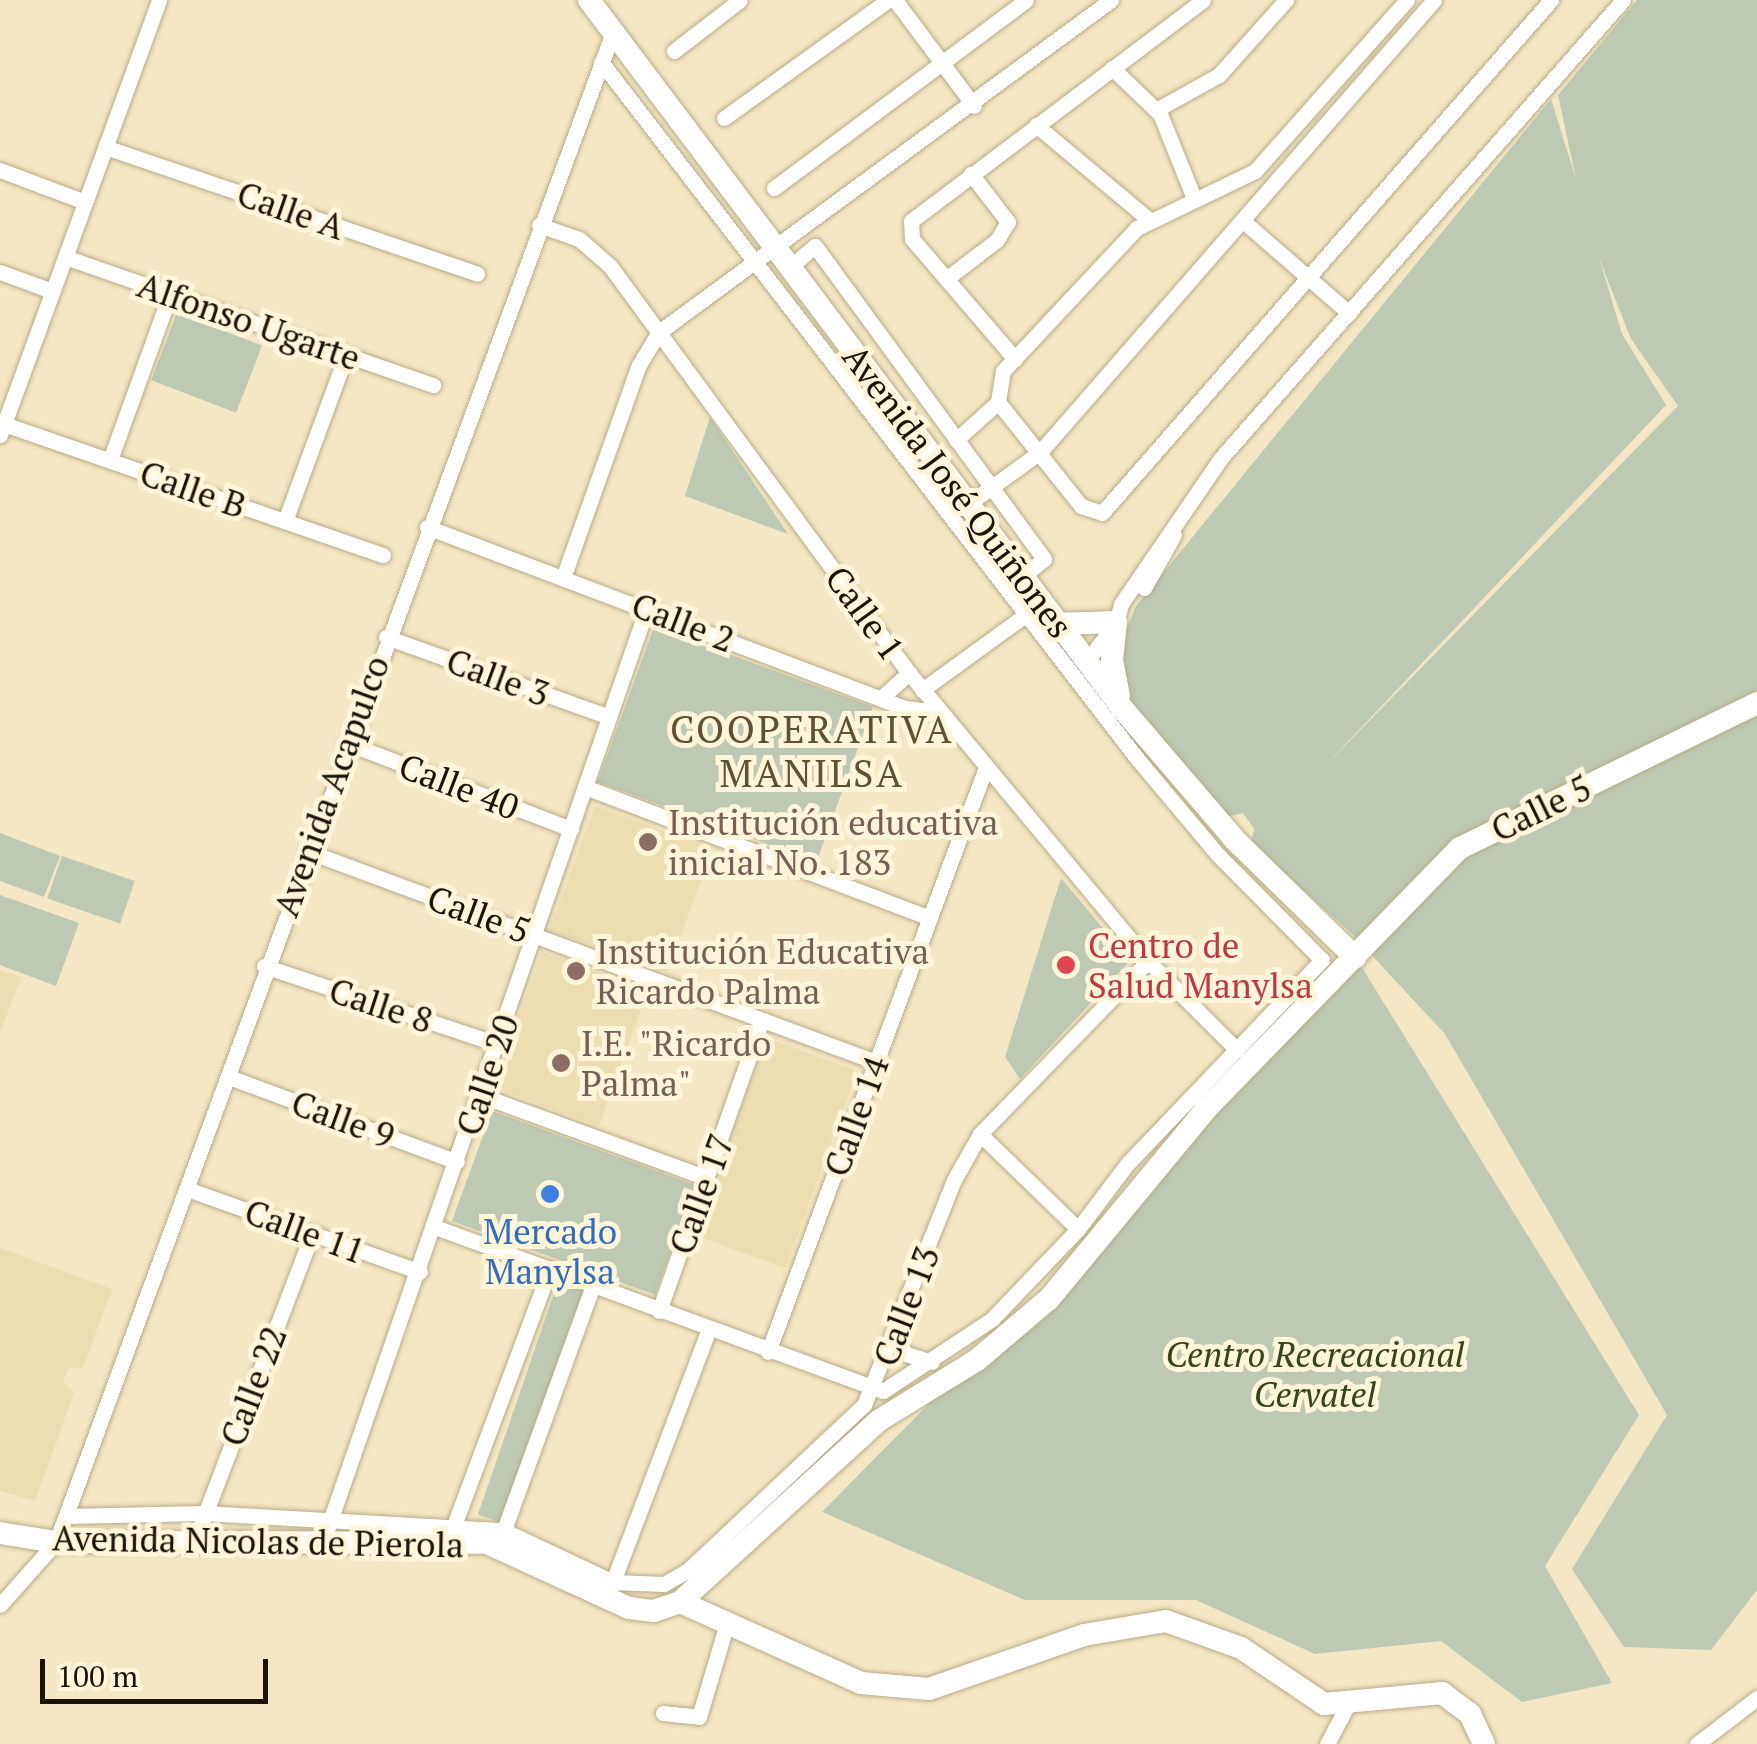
<!DOCTYPE html>
<meta charset="utf-8">
<style>
body{margin:0}
#map{position:relative;width:1757px;height:1744px;overflow:hidden;background:#f4e7c3;font-family:"PT Serif",serif}
div>[style]{position:absolute}
.built>*{inset:0;background:#eddeb2;transform-origin:0 0}
.green>*{inset:0;background:#bdc9b3;transform-origin:0 0}
.roads{filter:drop-shadow(0 0 2px #b8ac89) drop-shadow(0 0 2px #b8ac89)}
.street>*{height:15px;margin:-7.5px;padding:0 7.5px;transform-origin:7.5px;border-radius:7.5px;background:#fff}
.secondary>*{height:22px;margin:-11px;padding:0 11px;transform-origin:11px;border-radius:11px;background:#fff}
.dots>*{width:28px;height:28px;translate:-50% -50%;box-sizing:border-box;border:5px solid #fff5d8;border-radius:50%}
span{translate:-50% -50%;white-space:nowrap;text-align:center;line-height:1.15;-webkit-text-stroke:10px #fff5d8;paint-order:stroke}
.street-label{font-size:35px;color:#191407}
.education-label{font-size:35px;color:#785e54}
.left{translate:0 -50%;text-align:left}
.health-label{font-size:35px;color:#be3a42}
.shop-label{font-size:35px;color:#366cbe}
.park-label{font-size:35px;color:#324717;font-style:italic}
.neighbourhood-label{font-size:38px;color:#5d5232;letter-spacing:2.5px}
.scale{position:absolute;left:40px;top:1659px;width:228px;height:45px;box-sizing:border-box;border:5px solid #191407;border-top:0;padding-left:12px;font-size:30px;line-height:35px;white-space:nowrap;color:#191407;-webkit-text-stroke:8px #fff5d8;paint-order:stroke}
</style>
<div id="map">
<div class="built">
<i style="left:595px;top:806px;width:125px;height:132px;rotate:20deg"></i>
<i style="left:542px;top:952px;width:113px;height:144px;rotate:20deg"></i>
<i style="clip-path:polygon(0 970px,21px 977px,0 1033px)"></i>
<i style="left:767px;top:1038px;width:96px;height:210px;rotate:20deg"></i>
<i style="clip-path:polygon(0 1248px,112px 1289px,83px 1368px,69px 1368px,63px 1381px,74px 1393px,35px 1501px,0 1491px)"></i>
</div>
<div class="green">
<i style="clip-path:polygon(evenodd,1637px 0,1757px 0,1757px 1590px,1711px 1650px,1624px 1647px,1572px 1569px,1667px 1415px,1445px 1034px,1352px 934px,1251px 843px,1254px 829px,1243px 813px,1229px 816px,1126px 697px,1120px 645px,1136px 606px,1551px 99px,1576px 179px,1558px 95px,1637px 0,1599px 258px,1631px 339px,1678px 406px,1322px 769px,1666px 405px,1622px 334px,1599px 258px)"></i>
<i style="left:177px;top:313px;width:91px;height:72px;rotate:21deg"></i>
<i style="clip-path:polygon(710px 417px,788px 534px,685px 496px)"></i>
<i style="left:654px;top:627px;width:233px;height:165px;rotate:20deg"></i>
<i style="clip-path:polygon(0 833px,60px 856px,44px 897px,0 881px)"></i>
<i style="left:62px;top:856px;width:77px;height:45px;rotate:19deg"></i>
<i style="clip-path:polygon(1061px 878px,1130px 961px,1020px 1079px,1005px 1057px)"></i>
<i style="clip-path:polygon(0 895px,79px 923px,56px 986px,0 965px)"></i>
<i style="clip-path:polygon(1361px 966px,1639px 1415px,1545px 1566px,1612px 1683px,1522px 1702px,1441px 1641px,1315px 1654px,1196px 1600px,1025px 1600px,822px 1512px)"></i>
<i style="left:492px;top:1111px;width:216px;height:117px;rotate:20deg"></i>
<i style="left:558px;top:1282px;width:31px;height:246px;rotate:19deg"></i>
</div>
<div class="roads">
<div class="street">
<i style="left:895px;top:0;width:132px;rotate:53.3deg"></i>
<i style="left:674px;top:51px;width:83px;rotate:-37.7deg"></i>
<i style="left:1112px;top:68px;width:66px;rotate:43.8deg"></i>
<i style="left:1160px;top:114px;width:91px;rotate:68deg"></i>
<i style="left:1156px;top:110px;width:72px;rotate:-29.1deg"></i>
<i style="left:1219px;top:75px;width:101px;rotate:-48.2deg"></i>
<i style="left:724px;top:118px;width:202px;rotate:-35.7deg"></i>
<i style="left:1036px;top:125px;width:146px;rotate:40deg"></i>
<i style="left:105px;top:147px;width:393px;rotate:18.8deg"></i>
<i style="left:0;top:170px;width:91px;rotate:20.6deg"></i>
<i style="left:774px;top:188px;width:314px;rotate:-36.7deg"></i>
<i style="left:1242px;top:220px;width:142px;rotate:41deg"></i>
<i style="left:539px;top:225px;width:42px;rotate:19.3deg"></i>
<i style="left:579px;top:239px;width:41px;rotate:41.1deg"></i>
<i style="left:610px;top:266px;width:505px;rotate:53.7deg"></i>
<i style="left:909px;top:673px;width:374px;rotate:50.3deg"></i>
<i style="left:1148px;top:961px;width:126px;rotate:45deg"></i>
<i style="left:65px;top:257px;width:390px;rotate:19.2deg"></i>
<i style="left:791px;top:266px;width:31px;rotate:-40deg"></i>
<i style="left:815px;top:246px;width:388px;rotate:53.8deg"></i>
<i style="left:1044px;top:559px;width:28px;rotate:141deg"></i>
<i style="left:0;top:272px;width:55px;rotate:20.1deg"></i>
<i style="left:946px;top:279px;width:64px;rotate:-37.4deg"></i>
<i style="left:997px;top:240px;width:21px;rotate:-59deg"></i>
<i style="left:1008px;top:222px;width:61px;rotate:-127.6deg"></i>
<i style="left:1015px;top:359px;width:158px;rotate:-130.6deg"></i>
<i style="left:912px;top:239px;width:18px;rotate:-93deg"></i>
<i style="left:911px;top:221px;width:366px;rotate:-37.1deg"></i>
<i style="left:998px;top:402px;width:133px;rotate:51.4deg"></i>
<i style="left:1081px;top:506px;width:22px;rotate:18deg"></i>
<i style="left:1102px;top:513px;width:682px;rotate:-48.81deg"></i>
<i style="left:4px;top:424px;width:401px;rotate:19.1deg"></i>
<i style="left:0;top:435px;width:463px;rotate:-69.9deg"></i>
<i style="left:956px;top:440px;width:57px;rotate:-42.1deg"></i>
<i style="left:998px;top:402px;width:31px;rotate:-81deg"></i>
<i style="left:1003px;top:371px;width:196px;rotate:-46.9deg"></i>
<i style="left:1137px;top:228px;width:131px;rotate:-25.8deg"></i>
<i style="left:1255px;top:171px;width:229px;rotate:-48.4deg"></i>
<i style="left:110px;top:460px;width:177px;rotate:-70.1deg"></i>
<i style="left:968px;top:504px;width:89px;rotate:-35.8deg"></i>
<i style="left:1040px;top:452px;width:600px;rotate:-48.92deg"></i>
<i style="left:285px;top:521px;width:177px;rotate:-69.8deg"></i>
<i style="left:427px;top:527px;width:511px;rotate:20.74deg"></i>
<i style="left:905px;top:708px;width:35px;rotate:7deg"></i>
<i style="left:563px;top:578px;width:226px;rotate:-70.4deg"></i>
<i style="left:639px;top:365px;width:39px;rotate:-59deg"></i>
<i style="left:659px;top:332px;width:561px;rotate:-36.3deg"></i>
<i style="left:1144px;top:588px;width:61px;rotate:-60.5deg"></i>
<i style="left:1116px;top:622px;width:19px;rotate:-74deg"></i>
<i style="left:1121px;top:604px;width:177px;rotate:-55.6deg"></i>
<i style="left:1221px;top:458px;width:609px;rotate:-48.73deg"></i>
<i style="left:386px;top:637px;width:237px;rotate:19.7deg"></i>
<i style="left:1087px;top:661px;width:45px;rotate:-53.1deg"></i>
<i style="left:922px;top:690px;width:131px;rotate:-36deg"></i>
<i style="left:881px;top:698px;width:38px;rotate:-42deg"></i>
<i style="left:347px;top:743px;width:240px;rotate:21deg"></i>
<i style="left:585px;top:787px;width:369px;rotate:20.8deg"></i>
<i style="left:307px;top:851px;width:607px;rotate:20.35deg"></i>
<i style="left:264px;top:966px;width:246px;rotate:18.5deg"></i>
<i style="left:229px;top:1077px;width:243px;rotate:20.4deg"></i>
<i style="left:480px;top:1095px;width:242px;rotate:20.1deg"></i>
<i style="left:980px;top:1134px;width:136px;rotate:44.1deg"></i>
<i style="left:190px;top:1190px;width:244px;rotate:19.6deg"></i>
<i style="left:435px;top:1227px;width:477px;rotate:20.1deg"></i>
<i style="left:883px;top:1391px;width:131px;rotate:-33.4deg"></i>
<i style="left:992px;top:1319px;width:124px;rotate:-46.3deg"></i>
<i style="left:1078px;top:1229px;width:83px;rotate:-52.9deg"></i>
<i style="left:1128px;top:1163px;width:281px;rotate:-46.3deg"></i>
<i style="left:1322px;top:960px;width:148px;rotate:-134.7deg"></i>
<i style="left:1218px;top:855px;width:123px;rotate:-130deg"></i>
<i style="left:1139px;top:761px;width:882px;rotate:-127.58deg"></i>
<i style="left:659px;top:1311px;width:309px;rotate:-70.5deg"></i>
<i style="left:894px;top:1338px;width:20px;rotate:53deg"></i>
<i style="left:906px;top:1354px;width:27px;rotate:17deg"></i>
<i style="left:768px;top:1352px;width:624px;rotate:-69.56deg"></i>
<i style="left:66px;top:1516px;width:138px;rotate:-1.2deg"></i>
<i style="left:204px;top:1513px;width:299px;rotate:3.3deg"></i>
<i style="left:503px;top:1530px;width:122px;rotate:25.3deg"></i>
<i style="left:613px;top:1582px;width:51px;rotate:2.2deg"></i>
<i style="left:664px;top:1584px;width:28px;rotate:-30deg"></i>
<i style="left:688px;top:1570px;width:241px;rotate:-43.2deg"></i>
<i style="left:864px;top:1405px;width:242px;rotate:-68.2deg"></i>
<i style="left:954px;top:1180px;width:53px;rotate:-60.5deg"></i>
<i style="left:980px;top:1134px;width:241px;rotate:-45.8deg"></i>
<i style="left:328px;top:1527px;width:973px;rotate:-70.86deg"></i>
<i style="left:450px;top:1536px;width:286px;rotate:-69.5deg"></i>
<i style="left:196px;top:1538px;width:325px;rotate:-69.1deg"></i>
<i style="left:501px;top:1538px;width:269px;rotate:-70deg"></i>
<i style="left:609px;top:1592px;width:281px;rotate:-69.2deg"></i>
<i style="left:0;top:1605px;width:84px;rotate:-48.4deg"></i>
<i style="left:56px;top:1542px;width:1609px;rotate:-69.75deg"></i>
<i style="left:663px;top:1713px;width:36px;rotate:6deg"></i>
<i style="left:699px;top:1717px;width:98px;rotate:-73.4deg"></i>
<i style="left:1327px;top:1744px;width:43px;rotate:-62.2deg"></i>
<i style="left:1697px;top:1744px;width:76px;rotate:-37.5deg"></i>
</div>
<div class="secondary">
<i style="left:589px;top:0;width:886px;rotate:53.03deg"></i>
<i style="left:1122px;top:708px;width:174px;rotate:49.4deg"></i>
<i style="left:1235px;top:840px;width:168px;rotate:44.3deg"></i>
<i style="left:1056px;top:624px;width:60px;rotate:-1.9deg"></i>
<i style="left:1116px;top:622px;width:38px;rotate:96deg"></i>
<i style="left:1112px;top:660px;width:36px;rotate:79deg"></i>
<i style="left:0;top:1533px;width:57px;rotate:9.1deg"></i>
<i style="left:56px;top:1542px;width:431px;rotate:0.1deg"></i>
<i style="left:487px;top:1543px;width:156px;rotate:24.6deg"></i>
<i style="left:629px;top:1608px;width:25px;rotate:7deg"></i>
<i style="left:654px;top:1611px;width:28px;rotate:-19deg"></i>
<i style="left:680px;top:1602px;width:268px;rotate:-42.4deg"></i>
<i style="left:878px;top:1421px;width:116px;rotate:-31.6deg"></i>
<i style="left:977px;top:1360px;width:94px;rotate:-40.3deg"></i>
<i style="left:1049px;top:1299px;width:246px;rotate:-50.4deg"></i>
<i style="left:1206px;top:1109px;width:364px;rotate:-45.8deg"></i>
<i style="left:1460px;top:848px;width:331px;rotate:-26deg"></i>
<i style="left:680px;top:1602px;width:198px;rotate:24.1deg"></i>
<i style="left:861px;top:1683px;width:68px;rotate:5deg"></i>
<i style="left:929px;top:1689px;width:164px;rotate:-19.2deg"></i>
<i style="left:1084px;top:1635px;width:83px;rotate:-9.7deg"></i>
<i style="left:1166px;top:1621px;width:80px;rotate:19.8deg"></i>
<i style="left:1241px;top:1648px;width:100px;rotate:34deg"></i>
<i style="left:1324px;top:1704px;width:119px;rotate:-5.3deg"></i>
<i style="left:1442px;top:1693px;width:35px;rotate:37deg"></i>
<i style="left:1470px;top:1714px;width:33px;rotate:65deg"></i>
</div>
</div>
<div class="dots">
<i style="left:648px;top:842px;background:#8d6e63"></i>
<i style="left:1066px;top:965px;background:#e0444e"></i>
<i style="left:576px;top:971px;background:#8d6e63"></i>
<i style="left:561px;top:1063px;background:#8d6e63"></i>
<i style="left:550px;top:1194px;background:#3f7fe0"></i>
</div>
<div class="street-label">
<span style="left:291px;top:210px;rotate:19deg">Calle A</span>
<span style="left:249px;top:321px;rotate:19deg">Alfonso Ugarte</span>
<span style="left:193px;top:489px;rotate:19deg">Calle B</span>
<span style="left:958px;top:491px;rotate:53deg">Avenida José Quiñones</span>
<span style="left:865px;top:613px;rotate:54deg">Calle 1</span>
<span style="left:683px;top:622px;rotate:21deg">Calle 2</span>
<span style="left:498px;top:677px;rotate:20deg">Calle 3</span>
<span style="left:331px;top:786px;rotate:-70deg">Avenida Acapulco</span>
<span style="left:459px;top:786px;rotate:21deg">Calle 40</span>
<span style="left:1541px;top:808px;rotate:-26deg">Calle 5</span>
<span style="left:479px;top:914px;rotate:20deg">Calle 5</span>
<span style="left:381px;top:1005px;rotate:18deg">Calle 8</span>
<span style="left:487px;top:1075px;rotate:-71deg">Calle 20</span>
<span style="left:856px;top:1116px;rotate:-70deg">Calle 14</span>
<span style="left:343px;top:1119px;rotate:20deg">Calle 9</span>
<span style="left:701px;top:1194px;rotate:-70deg">Calle 17</span>
<span style="left:305px;top:1231px;rotate:20deg">Calle 11</span>
<span style="left:906px;top:1306px;rotate:-69deg">Calle 13</span>
<span style="left:253px;top:1386px;rotate:-69deg">Calle 22</span>
<span style="left:258px;top:1541px;rotate:1deg">Avenida Nicolas de Pierola</span>
</div>
<div class="education-label">
<span class="left" style="left:668px;top:842px">Institución educativa<br>inicial No. 183</span>
<span class="left" style="left:596px;top:971px">Institución Educativa<br>Ricardo Palma</span>
<span class="left" style="left:581px;top:1063px">I.E. "Ricardo<br>Palma"</span>
</div>
<div class="health-label">
<span class="left" style="left:1088px;top:965px">Centro de<br>Salud Manylsa</span>
</div>
<div class="shop-label">
<span style="left:550px;top:1251px">Mercado<br>Manylsa</span>
</div>
<div class="park-label">
<span style="left:1315px;top:1374px">Centro Recreacional<br>Cervatel</span>
</div>
<div class="neighbourhood-label">
<span style="left:812px;top:752px">COOPERATIVA<br>MANILSA</span>
</div>
<div class="scale">100 m</div>
</div>
